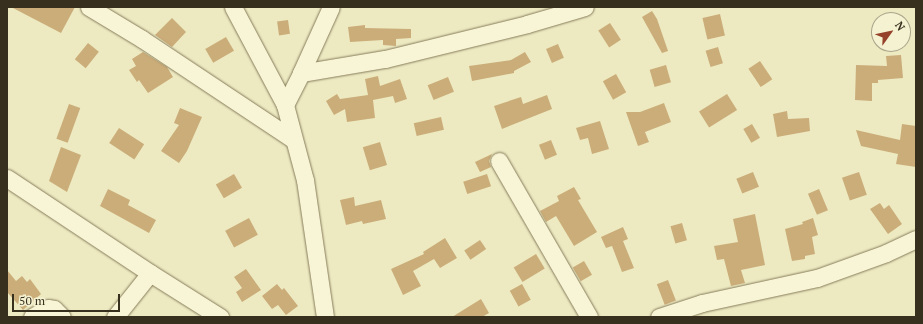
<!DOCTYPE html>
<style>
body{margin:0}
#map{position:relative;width:923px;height:324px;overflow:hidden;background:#edeac2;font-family:"PT Serif",serif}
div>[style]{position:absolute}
.building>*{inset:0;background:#cbad79;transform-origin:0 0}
.roads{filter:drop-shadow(0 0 1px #877c5a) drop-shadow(0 0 1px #877c5a)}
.minor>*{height:17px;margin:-8.5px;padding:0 8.5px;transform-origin:8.5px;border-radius:8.5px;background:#f8f5d6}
span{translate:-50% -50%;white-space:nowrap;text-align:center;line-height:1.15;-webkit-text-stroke:3.5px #f5f2d2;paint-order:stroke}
.frame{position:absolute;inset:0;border:8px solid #37301e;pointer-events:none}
.north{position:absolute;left:871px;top:12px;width:40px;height:40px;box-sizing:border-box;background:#f5f2d2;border:1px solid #a9a48a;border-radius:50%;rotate:57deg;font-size:11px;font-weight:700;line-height:16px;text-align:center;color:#37301e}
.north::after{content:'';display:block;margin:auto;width:14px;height:18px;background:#96412a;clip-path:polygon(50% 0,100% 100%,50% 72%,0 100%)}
.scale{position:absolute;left:12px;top:294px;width:108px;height:18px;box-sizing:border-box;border:2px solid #37301e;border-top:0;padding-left:5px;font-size:12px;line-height:14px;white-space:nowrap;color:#37301e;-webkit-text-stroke:3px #f5f2d2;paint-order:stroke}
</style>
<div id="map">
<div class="building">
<i style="clip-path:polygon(11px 7px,75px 7px,61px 33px)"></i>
<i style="clip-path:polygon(652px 11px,657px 19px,668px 51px,662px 53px,642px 17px)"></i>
<i style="left:720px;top:14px;width:22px;height:18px;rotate:77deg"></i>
<i style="clip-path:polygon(172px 18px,186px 32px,172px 47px,155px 35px)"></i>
<i style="left:288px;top:20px;width:14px;height:11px;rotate:82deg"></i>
<i style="left:610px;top:23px;width:20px;height:14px;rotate:57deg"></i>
<i style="clip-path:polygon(365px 25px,365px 28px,411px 29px,411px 38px,396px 39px,396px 46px,383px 45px,383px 40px,350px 42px,348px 27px)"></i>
<i style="left:226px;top:37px;width:16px;height:24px;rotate:60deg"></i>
<i style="left:88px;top:43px;width:14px;height:21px;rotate:39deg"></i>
<i style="left:558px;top:44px;width:15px;height:13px;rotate:67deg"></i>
<i style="left:718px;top:47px;width:17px;height:13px;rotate:73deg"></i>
<i style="clip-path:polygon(143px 52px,167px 67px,173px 77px,148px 93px,139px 80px,137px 82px,129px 70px,136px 66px,132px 59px)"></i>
<i style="clip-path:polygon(525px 52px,531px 62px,514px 71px,514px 73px,472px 81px,469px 66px,511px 60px)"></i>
<i style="clip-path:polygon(901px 55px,903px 78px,878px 80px,878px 83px,872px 83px,872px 101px,855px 100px,856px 65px,887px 66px,886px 56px)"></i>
<i style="left:760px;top:61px;width:22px;height:14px;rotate:56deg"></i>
<i style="left:666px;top:65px;width:18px;height:17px;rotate:74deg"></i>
<i style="left:616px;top:74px;width:21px;height:15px;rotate:61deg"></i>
<i style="clip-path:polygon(378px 76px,380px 86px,400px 79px,407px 99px,395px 103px,393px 96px,373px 100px,375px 118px,347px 122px,345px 109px,334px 115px,326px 101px,337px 94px,340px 99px,368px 95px,365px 79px)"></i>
<i style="left:448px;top:77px;width:16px;height:22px;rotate:68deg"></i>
<i style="left:727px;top:94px;width:19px;height:33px;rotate:58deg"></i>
<i style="clip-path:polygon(547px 95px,552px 109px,502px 129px,494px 106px,521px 97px,523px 104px)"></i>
<i style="clip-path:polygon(664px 103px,671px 122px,645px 132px,649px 142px,638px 146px,626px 112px,640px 112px)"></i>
<i style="left:69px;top:104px;width:12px;height:37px;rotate:20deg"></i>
<i style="clip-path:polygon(180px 108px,202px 117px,187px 151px,179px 163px,161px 151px,179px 125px,174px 123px)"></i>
<i style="clip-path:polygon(787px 111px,788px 119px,809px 118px,810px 131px,777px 137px,773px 114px)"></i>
<i style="left:441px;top:117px;width:13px;height:28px;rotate:77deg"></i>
<i style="clip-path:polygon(600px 121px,609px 149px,592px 154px,588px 138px,580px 140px,576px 128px)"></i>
<i style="left:752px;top:124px;width:16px;height:10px;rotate:60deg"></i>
<i style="clip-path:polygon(902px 124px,916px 126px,916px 167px,896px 164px,898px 154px,861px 146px,856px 130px,900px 140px)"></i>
<i style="left:119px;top:128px;width:30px;height:18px;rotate:33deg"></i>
<i style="left:551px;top:140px;width:16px;height:13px;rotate:68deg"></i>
<i style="left:380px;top:142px;width:24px;height:18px;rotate:73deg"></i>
<i style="clip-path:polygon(61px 147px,81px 155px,67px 192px,49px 181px)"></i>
<i style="clip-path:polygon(492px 154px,489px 161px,491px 167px,480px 172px,475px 162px)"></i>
<i style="left:753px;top:172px;width:16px;height:18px;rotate:68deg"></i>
<i style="left:859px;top:172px;width:24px;height:18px;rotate:71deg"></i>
<i style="left:234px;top:174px;width:16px;height:21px;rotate:60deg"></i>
<i style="left:487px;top:174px;width:13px;height:25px;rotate:72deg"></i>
<i style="clip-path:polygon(574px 187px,581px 199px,578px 200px,597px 232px,574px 246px,556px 216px,546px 222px,540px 211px,559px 201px,557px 196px)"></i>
<i style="clip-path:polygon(108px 189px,130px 200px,128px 205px,156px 220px,149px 233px,100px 206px)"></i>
<i style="left:819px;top:189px;width:23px;height:12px;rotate:67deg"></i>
<i style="clip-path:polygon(354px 197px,355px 206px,381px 200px,386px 219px,363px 224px,362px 221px,346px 225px,340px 200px)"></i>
<i style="clip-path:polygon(880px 203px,884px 209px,889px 205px,902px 224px,888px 234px,870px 209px)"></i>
<i style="clip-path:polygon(755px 214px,765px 265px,741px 270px,745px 283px,731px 286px,724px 259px,717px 260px,714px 246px,738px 242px,733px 219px)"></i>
<i style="left:249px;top:218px;width:19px;height:27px;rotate:62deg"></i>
<i style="clip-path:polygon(813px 218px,818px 235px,812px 237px,815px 254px,805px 256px,805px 259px,792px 261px,785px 229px,803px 224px,802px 222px)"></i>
<i style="left:682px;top:223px;width:18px;height:12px;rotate:74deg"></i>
<i style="clip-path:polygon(623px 227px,628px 239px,623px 241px,634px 268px,622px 272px,612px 246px,606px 248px,601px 237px)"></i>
<i style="clip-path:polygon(445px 238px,457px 258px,440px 268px,434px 259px,413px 271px,421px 286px,403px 295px,391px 269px,424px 254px,423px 252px)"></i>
<i style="left:480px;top:240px;width:11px;height:19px;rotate:56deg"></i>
<i style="left:536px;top:254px;width:17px;height:26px;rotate:59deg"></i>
<i style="left:584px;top:261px;width:16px;height:13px;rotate:60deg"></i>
<i style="clip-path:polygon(246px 269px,261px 290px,242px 302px,236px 292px,242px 288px,234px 277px)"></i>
<i style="clip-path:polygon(7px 270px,16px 281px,22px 276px,27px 282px,30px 279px,41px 294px,23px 310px,7px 292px)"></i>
<i style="left:668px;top:280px;width:22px;height:12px;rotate:69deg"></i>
<i style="clip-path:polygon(277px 284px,282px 290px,284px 288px,298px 306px,286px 315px,278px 305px,272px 309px,262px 296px)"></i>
<i style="left:522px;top:284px;width:18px;height:14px;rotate:61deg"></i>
<i style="clip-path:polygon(481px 299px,489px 313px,482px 317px,452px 317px)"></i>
</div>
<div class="roads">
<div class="minor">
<i style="left:89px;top:7px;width:62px;rotate:31.1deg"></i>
<i style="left:142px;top:39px;width:182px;rotate:33.6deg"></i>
<i style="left:233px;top:7px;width:111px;rotate:62deg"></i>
<i style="left:285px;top:105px;width:78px;rotate:75.1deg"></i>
<i style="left:305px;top:180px;width:138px;rotate:81.7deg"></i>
<i style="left:301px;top:73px;width:72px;rotate:-65.6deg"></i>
<i style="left:285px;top:105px;width:36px;rotate:-63deg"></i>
<i style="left:301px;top:73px;width:85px;rotate:-9.5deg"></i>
<i style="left:385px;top:59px;width:146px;rotate:-13.8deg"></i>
<i style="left:527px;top:24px;width:60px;rotate:-16.3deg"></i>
<i style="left:499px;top:161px;width:180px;rotate:60deg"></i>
<i style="left:7px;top:178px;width:172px;rotate:33.6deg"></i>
<i style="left:150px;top:273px;width:83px;rotate:32.2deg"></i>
<i style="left:32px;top:317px;width:18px;rotate:-29deg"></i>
<i style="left:48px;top:308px;width:6px;rotate:9deg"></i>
<i style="left:54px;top:309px;width:11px;rotate:45deg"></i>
<i style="left:115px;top:317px;width:56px;rotate:-51.5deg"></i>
<i style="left:659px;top:317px;width:45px;rotate:-18deg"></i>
<i style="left:702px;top:303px;width:118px;rotate:-12.3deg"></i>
<i style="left:817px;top:278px;width:73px;rotate:-19.9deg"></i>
<i style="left:886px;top:253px;width:33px;rotate:-25deg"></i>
</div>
</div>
<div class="frame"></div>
<div class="north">N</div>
<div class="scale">50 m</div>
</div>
